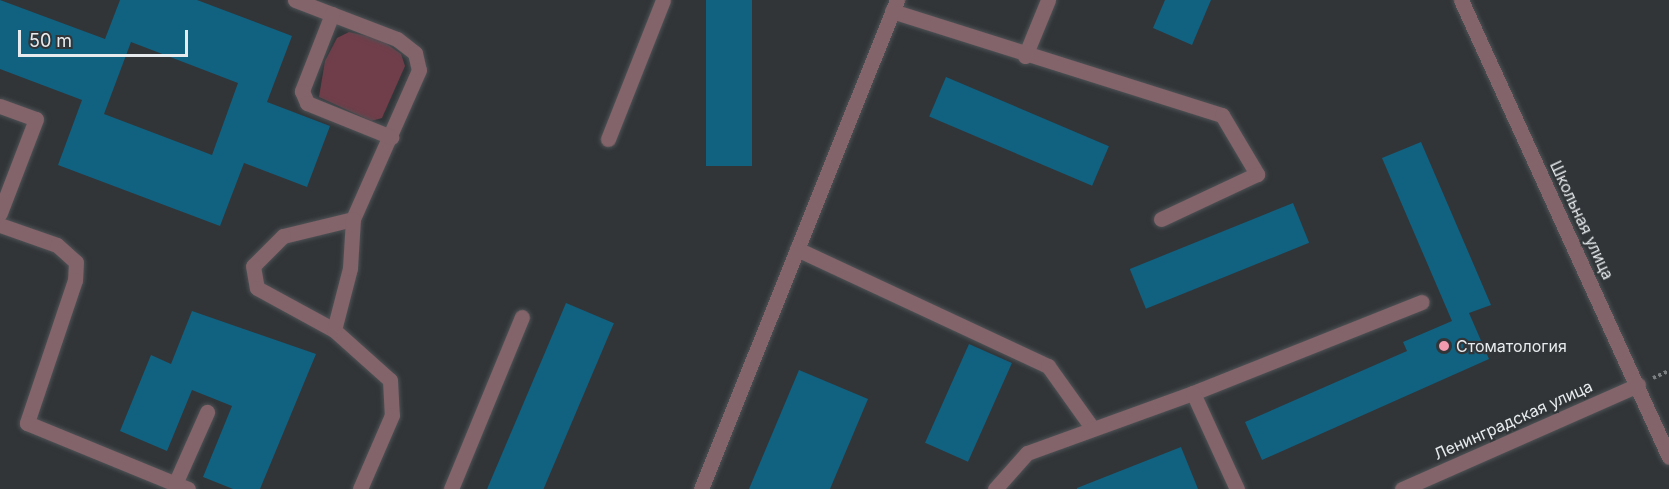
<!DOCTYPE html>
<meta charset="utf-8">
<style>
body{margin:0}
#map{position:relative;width:1669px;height:489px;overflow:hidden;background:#313538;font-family:Inter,sans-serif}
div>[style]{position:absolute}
.green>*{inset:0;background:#703e4a}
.building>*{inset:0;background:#116181;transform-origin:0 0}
.path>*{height:4px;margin-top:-2px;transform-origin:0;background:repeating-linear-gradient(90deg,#7b7f81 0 3px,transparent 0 6px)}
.roads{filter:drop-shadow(0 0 2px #4e5255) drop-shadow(0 0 2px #4e5255)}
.minor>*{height:15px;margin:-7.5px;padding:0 7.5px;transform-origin:7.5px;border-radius:7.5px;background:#82646a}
.dots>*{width:16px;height:16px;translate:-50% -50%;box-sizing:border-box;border:3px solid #313538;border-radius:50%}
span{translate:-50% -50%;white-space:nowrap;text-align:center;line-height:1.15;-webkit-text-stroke:4.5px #313538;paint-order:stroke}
.street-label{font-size:16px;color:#e8ebed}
.poi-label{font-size:16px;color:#e8ebed}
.left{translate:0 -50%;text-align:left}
.scale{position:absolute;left:18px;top:30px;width:170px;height:27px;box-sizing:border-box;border:3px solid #e8ebed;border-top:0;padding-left:8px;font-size:18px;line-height:21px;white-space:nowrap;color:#e8ebed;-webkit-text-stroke:4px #313538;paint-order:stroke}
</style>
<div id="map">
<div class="green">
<i style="clip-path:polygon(349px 32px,380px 39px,401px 54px,405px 66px,382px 118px,371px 121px,319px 97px,325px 61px,337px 38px)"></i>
</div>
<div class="building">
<i style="clip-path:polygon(evenodd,0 0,105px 39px,120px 0,197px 0,292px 36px,267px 102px,330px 126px,307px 187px,244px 163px,220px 226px,58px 165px,82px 100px,0 69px,0 0,131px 42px,238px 83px,212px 155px,104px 114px,131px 42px)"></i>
<i style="left:706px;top:0;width:46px;height:166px"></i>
<i style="clip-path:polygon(1165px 0,1211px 0,1192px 45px,1153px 28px)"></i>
<i style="left:946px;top:77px;width:177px;height:43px;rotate:23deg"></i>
<i style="clip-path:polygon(1421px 142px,1491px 305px,1469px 313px,1489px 359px,1262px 460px,1245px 422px,1407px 351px,1403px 342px,1452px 321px,1382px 158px)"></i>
<i style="left:1293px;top:203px;width:43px;height:176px;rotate:68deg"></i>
<i style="left:566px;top:303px;width:52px;height:202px;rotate:23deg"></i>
<i style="clip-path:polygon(192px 311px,316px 354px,260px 489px,233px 489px,203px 477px,232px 406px,192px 390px,167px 451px,120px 431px,151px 355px,171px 364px)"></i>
<i style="left:969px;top:344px;width:47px;height:108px;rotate:24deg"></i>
<i style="clip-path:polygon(799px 370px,868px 399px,830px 489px,749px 489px)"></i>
<i style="clip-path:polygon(1181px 447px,1198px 489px,1077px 489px,1077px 488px)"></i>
</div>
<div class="path">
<i style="left:1653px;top:378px;width:17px;rotate:-24deg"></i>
</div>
<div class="roads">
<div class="minor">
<i style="left:295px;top:0;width:109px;rotate:20.9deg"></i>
<i style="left:397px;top:39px;width:23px;rotate:38deg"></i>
<i style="left:415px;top:53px;width:17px;rotate:77deg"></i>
<i style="left:419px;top:70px;width:163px;rotate:113.9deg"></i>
<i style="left:353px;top:219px;width:72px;rotate:166.3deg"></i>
<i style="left:283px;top:236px;width:42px;rotate:135deg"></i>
<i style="left:253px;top:266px;width:22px;rotate:80deg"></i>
<i style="left:257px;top:288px;width:88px;rotate:28.6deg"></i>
<i style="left:334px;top:330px;width:75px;rotate:41.8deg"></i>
<i style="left:390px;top:380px;width:35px;rotate:87deg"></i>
<i style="left:392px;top:415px;width:81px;rotate:113.4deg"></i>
<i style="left:1461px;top:0;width:502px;rotate:65.53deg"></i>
<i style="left:892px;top:11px;width:346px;rotate:17.5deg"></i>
<i style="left:1222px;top:115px;width:69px;rotate:59.3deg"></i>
<i style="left:1257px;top:174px;width:106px;rotate:154.9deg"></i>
<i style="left:332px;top:14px;width:83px;rotate:111.3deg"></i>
<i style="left:302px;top:91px;width:13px;rotate:67deg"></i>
<i style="left:307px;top:103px;width:91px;rotate:22deg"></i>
<i style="left:1025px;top:56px;width:61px;rotate:-67.7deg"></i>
<i style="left:0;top:106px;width:38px;rotate:20deg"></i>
<i style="left:36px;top:119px;width:101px;rotate:111deg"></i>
<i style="left:608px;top:139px;width:149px;rotate:-68.4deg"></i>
<i style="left:0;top:225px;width:60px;rotate:19.3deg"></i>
<i style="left:57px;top:245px;width:25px;rotate:42deg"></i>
<i style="left:76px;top:262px;width:18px;rotate:93deg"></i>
<i style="left:75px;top:280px;width:151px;rotate:108.6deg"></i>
<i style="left:27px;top:423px;width:174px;rotate:22.3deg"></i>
<i style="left:797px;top:249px;width:277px;rotate:25deg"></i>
<i style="left:1048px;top:366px;width:77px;rotate:54.5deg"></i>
<i style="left:334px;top:330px;width:64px;rotate:-75.5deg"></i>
<i style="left:350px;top:268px;width:49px;rotate:-86.5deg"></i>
<i style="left:1193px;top:393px;width:246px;rotate:-21.7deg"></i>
<i style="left:175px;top:484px;width:79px;rotate:-66deg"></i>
<i style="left:451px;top:489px;width:186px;rotate:-67.6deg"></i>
<i style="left:701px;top:489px;width:527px;rotate:-68.16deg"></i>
<i style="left:995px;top:489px;width:48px;rotate:-48.4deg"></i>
<i style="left:1027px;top:453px;width:177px;rotate:-19.9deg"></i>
<i style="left:1193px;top:393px;width:106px;rotate:65.4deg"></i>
<i style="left:1402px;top:489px;width:258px;rotate:-23.8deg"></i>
</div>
</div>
<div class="dots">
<i style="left:1444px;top:346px;background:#f29aae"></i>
</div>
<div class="street-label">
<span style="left:1582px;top:220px;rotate:65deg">Школьная улица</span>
<span style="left:1513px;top:420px;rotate:-24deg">Ленинградская улица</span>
</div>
<div class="poi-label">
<span class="left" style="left:1456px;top:346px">Стоматология</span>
</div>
<div class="scale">50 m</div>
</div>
